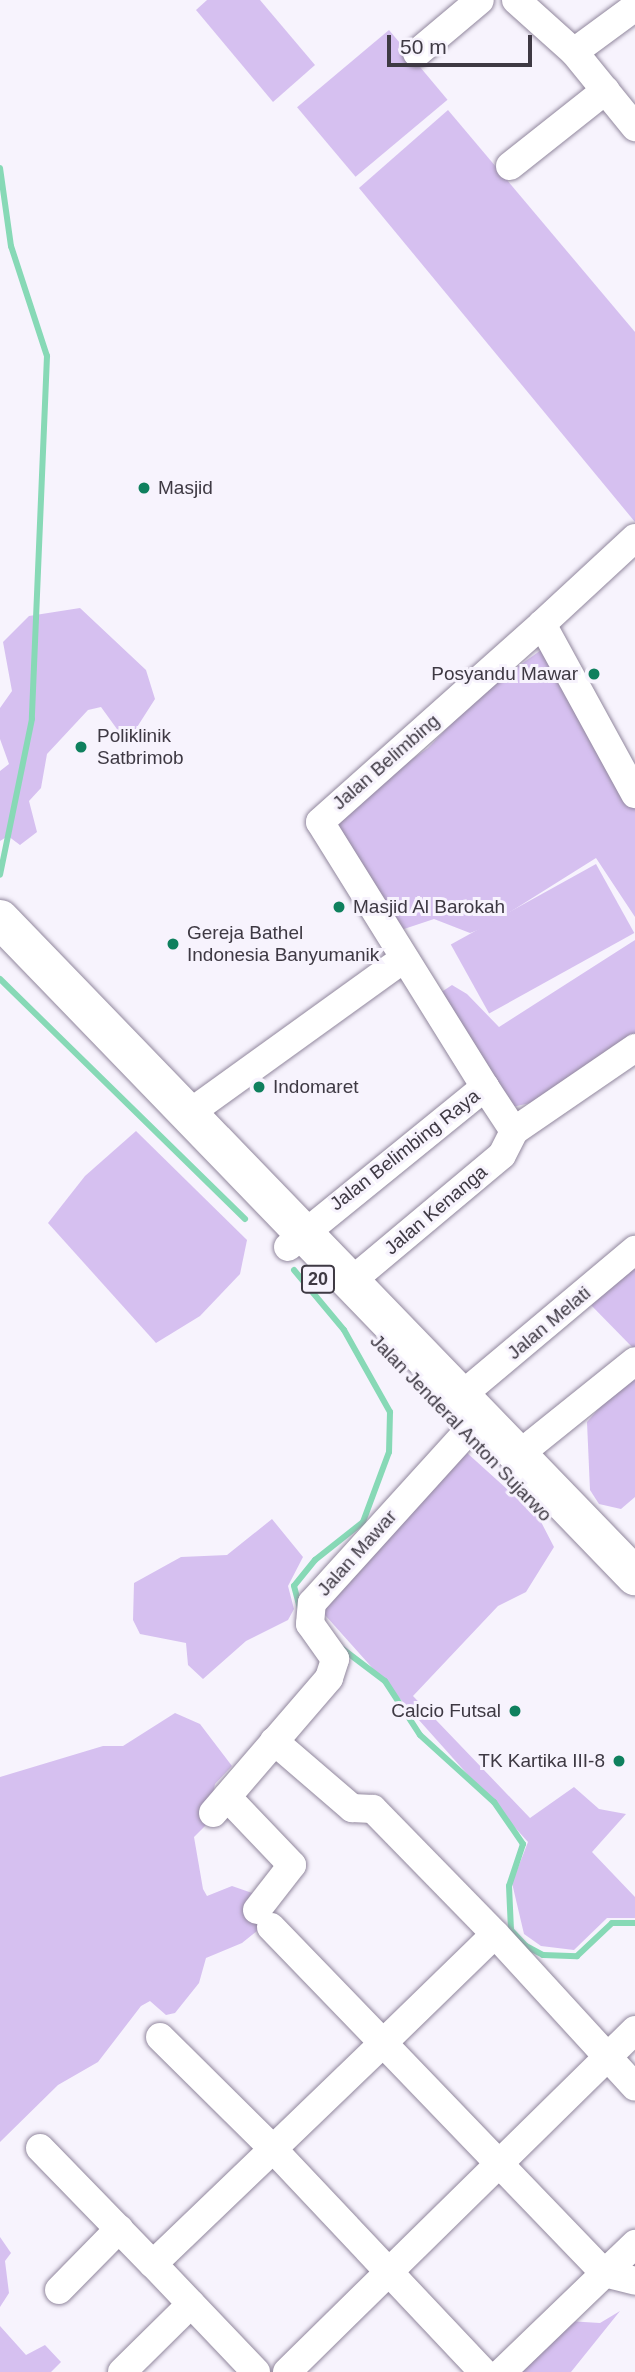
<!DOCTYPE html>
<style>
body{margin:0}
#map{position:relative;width:635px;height:2372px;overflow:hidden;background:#f7f3fd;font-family:Helvetica,sans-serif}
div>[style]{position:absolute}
.green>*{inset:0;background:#d6c0f0;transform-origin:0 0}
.stream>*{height:6px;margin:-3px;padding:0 3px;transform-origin:3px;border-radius:3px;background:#87d9b6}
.roads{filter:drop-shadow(0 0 2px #91879d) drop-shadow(0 0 2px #91879d)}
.minor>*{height:28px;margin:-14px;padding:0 14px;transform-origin:14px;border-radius:14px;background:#fff}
.highway>*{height:38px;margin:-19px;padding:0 19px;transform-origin:19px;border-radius:19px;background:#fff}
.dots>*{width:19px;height:19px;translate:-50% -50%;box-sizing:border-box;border:4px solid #f7f3fd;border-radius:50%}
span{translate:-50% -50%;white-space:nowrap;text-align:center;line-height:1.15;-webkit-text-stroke:6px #f7f3fd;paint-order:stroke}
.shield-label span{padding:2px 5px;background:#f7f3fd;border:2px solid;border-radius:5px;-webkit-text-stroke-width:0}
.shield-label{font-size:18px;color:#3e3943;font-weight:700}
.poi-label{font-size:19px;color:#3e3943}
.left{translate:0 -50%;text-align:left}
.right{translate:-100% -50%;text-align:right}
.street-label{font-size:19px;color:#3e3943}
.scale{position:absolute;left:387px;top:35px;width:145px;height:32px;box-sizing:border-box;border:4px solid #3e3943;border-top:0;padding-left:9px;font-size:21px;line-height:24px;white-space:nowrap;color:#3e3943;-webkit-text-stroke:5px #f7f3fd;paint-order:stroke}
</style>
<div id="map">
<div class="green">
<i style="clip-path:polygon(207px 0,260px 0,315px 65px,273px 102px,196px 10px)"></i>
<i style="left:389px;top:30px;width:91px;height:120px;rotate:50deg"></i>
<i style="clip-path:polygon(448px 110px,635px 332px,635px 522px,359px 188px)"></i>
<i style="clip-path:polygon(80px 608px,146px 670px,155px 699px,132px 735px,122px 736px,101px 707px,88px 710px,47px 754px,41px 788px,29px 801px,37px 832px,20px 845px,8px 836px,0 841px,0 771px,9px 764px,0 739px,0 708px,12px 691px,3px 642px,29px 616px)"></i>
<i style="clip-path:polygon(544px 648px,635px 801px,635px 917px,596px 858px,486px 927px,470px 933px,434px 919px,401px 930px,325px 820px,428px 748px,482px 692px)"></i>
<i style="left:596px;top:864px;width:79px;height:166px;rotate:61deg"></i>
<i style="clip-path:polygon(635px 940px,635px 1035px,539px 1101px,508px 1108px,440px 993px,452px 985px,467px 994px,499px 1027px)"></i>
<i style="clip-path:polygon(136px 1131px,247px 1240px,240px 1274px,200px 1316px,156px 1343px,48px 1223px,85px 1176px)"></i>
<i style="clip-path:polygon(635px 1254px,635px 1350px,587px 1301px)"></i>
<i style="clip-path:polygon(635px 1367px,635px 1497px,621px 1509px,599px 1504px,590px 1490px,587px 1422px)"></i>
<i style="clip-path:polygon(466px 1452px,539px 1518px,554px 1547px,526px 1592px,498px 1606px,413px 1696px,530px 1818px,574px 1787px,599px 1809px,626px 1814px,592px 1852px,635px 1897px,635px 1918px,607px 1918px,574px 1950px,541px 1946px,524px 1934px,512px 1883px,528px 1842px,325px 1615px,322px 1599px)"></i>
<i style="clip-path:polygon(272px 1519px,303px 1557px,288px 1586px,294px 1609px,288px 1620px,246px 1641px,203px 1679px,188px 1665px,186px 1643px,140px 1634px,133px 1620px,134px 1583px,181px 1557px,227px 1555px)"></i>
<i style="clip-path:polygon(175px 1713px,200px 1724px,232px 1766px,215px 1784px,207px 1824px,194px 1837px,203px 1889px,207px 1896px,232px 1886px,255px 1894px,272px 1905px,272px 1919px,242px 1943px,206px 1958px,199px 1983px,175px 2013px,166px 2015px,150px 2001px,141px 2006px,98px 2062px,58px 2085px,0 2142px,0 1777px,103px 1746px,123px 1746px)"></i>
<i style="clip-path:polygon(0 2237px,11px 2253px,5px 2261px,9px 2293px,0 2307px)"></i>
<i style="clip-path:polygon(620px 2311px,571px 2372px,509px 2372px,568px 2321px,600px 2323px)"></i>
<i style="clip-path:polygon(0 2326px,26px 2355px,45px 2345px,61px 2362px,51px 2372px,0 2372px)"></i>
</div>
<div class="stream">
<i style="left:0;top:168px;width:79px;rotate:82deg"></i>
<i style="left:11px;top:246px;width:116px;rotate:71.9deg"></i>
<i style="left:47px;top:356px;width:363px;rotate:92.4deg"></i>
<i style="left:32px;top:719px;width:159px;rotate:101.6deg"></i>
<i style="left:0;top:979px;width:343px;rotate:44.4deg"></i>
<i style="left:294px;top:1270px;width:78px;rotate:50.2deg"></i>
<i style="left:344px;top:1330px;width:94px;rotate:60.7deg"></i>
<i style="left:390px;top:1412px;width:40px;rotate:91.4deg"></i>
<i style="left:389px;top:1452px;width:75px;rotate:110.4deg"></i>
<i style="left:363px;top:1522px;width:61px;rotate:141.6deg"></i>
<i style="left:315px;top:1560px;width:33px;rotate:129deg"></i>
<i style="left:294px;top:1586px;width:24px;rotate:75deg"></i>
<i style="left:340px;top:1647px;width:56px;rotate:37.1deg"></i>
<i style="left:385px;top:1681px;width:64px;rotate:57.1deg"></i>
<i style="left:420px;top:1735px;width:100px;rotate:42.2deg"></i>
<i style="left:494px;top:1802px;width:51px;rotate:55.4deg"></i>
<i style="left:523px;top:1844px;width:44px;rotate:108.4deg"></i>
<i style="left:509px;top:1886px;width:44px;rotate:87.4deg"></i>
<i style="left:511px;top:1930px;width:22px;rotate:47deg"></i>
<i style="left:526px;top:1946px;width:19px;rotate:28deg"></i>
<i style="left:543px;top:1955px;width:34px;rotate:2deg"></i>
<i style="left:577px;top:1956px;width:48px;rotate:-43.3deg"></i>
<i style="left:612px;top:1923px;width:23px"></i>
</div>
<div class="roads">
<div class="minor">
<i style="left:516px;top:0;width:78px;rotate:41.9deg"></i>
<i style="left:574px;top:52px;width:97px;rotate:50.9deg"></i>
<i style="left:574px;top:52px;width:76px;rotate:-36.4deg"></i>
<i style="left:417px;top:53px;width:82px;rotate:-40.1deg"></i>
<i style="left:510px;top:166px;width:122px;rotate:-38.4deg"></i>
<i style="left:635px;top:538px;width:127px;rotate:137.2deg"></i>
<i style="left:542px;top:624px;width:194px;rotate:61.3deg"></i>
<i style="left:485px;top:1087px;width:312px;rotate:-121.9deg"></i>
<i style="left:320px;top:822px;width:297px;rotate:-41.7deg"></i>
<i style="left:187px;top:1115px;width:265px;rotate:-35.8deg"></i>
<i style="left:288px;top:1247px;width:254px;rotate:-39.1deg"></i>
<i style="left:485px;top:1087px;width:53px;rotate:56.6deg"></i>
<i style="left:514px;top:1131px;width:147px;rotate:-34.4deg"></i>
<i style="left:349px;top:1283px;width:199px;rotate:-39.9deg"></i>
<i style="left:502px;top:1155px;width:27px;rotate:-63deg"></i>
<i style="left:462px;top:1395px;width:226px;rotate:-40deg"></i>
<i style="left:517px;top:1456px;width:151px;rotate:-38.8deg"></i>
<i style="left:274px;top:1741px;width:103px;rotate:40.7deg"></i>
<i style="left:352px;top:1808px;width:21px;rotate:3deg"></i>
<i style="left:373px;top:1809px;width:175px;rotate:45.7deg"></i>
<i style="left:227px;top:1797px;width:94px;rotate:46.3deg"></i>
<i style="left:292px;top:1865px;width:57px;rotate:127.9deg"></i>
<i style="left:213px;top:1813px;width:178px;rotate:-49.3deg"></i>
<i style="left:329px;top:1678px;width:20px;rotate:-72deg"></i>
<i style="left:335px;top:1659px;width:43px;rotate:-125.5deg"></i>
<i style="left:310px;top:1624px;width:21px;rotate:-85deg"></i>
<i style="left:312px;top:1603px;width:228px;rotate:-47.8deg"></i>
<i style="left:271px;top:1927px;width:161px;rotate:46deg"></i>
<i style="left:383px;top:2043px;width:156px;rotate:-44.2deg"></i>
<i style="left:495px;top:1934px;width:207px;rotate:47.5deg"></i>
<i style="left:160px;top:2037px;width:159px;rotate:44.7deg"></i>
<i style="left:273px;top:2149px;width:153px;rotate:-43.9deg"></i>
<i style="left:383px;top:2043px;width:319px;rotate:46.1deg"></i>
<i style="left:604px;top:2273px;width:32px;rotate:14deg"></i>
<i style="left:40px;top:2148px;width:162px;rotate:45.8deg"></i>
<i style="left:59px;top:2290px;width:86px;rotate:-45.5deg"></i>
<i style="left:122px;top:2372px;width:97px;rotate:-44.6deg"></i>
<i style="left:256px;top:2372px;width:149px;rotate:-133.6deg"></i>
<i style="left:153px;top:2264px;width:166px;rotate:-43.8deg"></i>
<i style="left:273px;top:2149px;width:306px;rotate:46.7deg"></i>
<i style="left:287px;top:2372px;width:488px;rotate:-44.5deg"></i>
<i style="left:502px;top:2372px;width:185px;rotate:-43.9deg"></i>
</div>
<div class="highway">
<i style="left:0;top:919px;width:914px;rotate:45.98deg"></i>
</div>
</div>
<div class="dots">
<i style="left:144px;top:488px;background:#0f805e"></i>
<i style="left:594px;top:674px;background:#0f805e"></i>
<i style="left:81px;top:747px;background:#0f805e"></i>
<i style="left:339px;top:907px;background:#0f805e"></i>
<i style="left:173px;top:944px;background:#0f805e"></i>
<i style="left:259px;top:1087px;background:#0f805e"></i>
<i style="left:515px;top:1711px;background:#0f805e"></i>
<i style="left:619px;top:1761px;background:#0f805e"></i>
</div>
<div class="shield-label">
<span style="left:318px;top:1279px">20</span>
</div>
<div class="poi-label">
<span class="left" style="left:158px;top:488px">Masjid</span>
<span class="right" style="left:578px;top:674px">Posyandu Mawar</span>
<span class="left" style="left:97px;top:747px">Poliklinik<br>Satbrimob</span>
<span class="left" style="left:353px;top:907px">Masjid Al Barokah</span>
<span class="left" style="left:187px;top:944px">Gereja Bathel<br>Indonesia Banyumanik</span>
<span class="left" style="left:273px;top:1087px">Indomaret</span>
<span class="right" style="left:501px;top:1711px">Calcio Futsal</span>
<span class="right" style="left:605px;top:1761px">TK Kartika III-8</span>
</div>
<div class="street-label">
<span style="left:386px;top:762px;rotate:-41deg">Jalan Belimbing</span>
<span style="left:405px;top:1150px;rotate:-38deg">Jalan Belimbing Raya</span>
<span style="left:436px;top:1210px;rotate:-40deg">Jalan Kenanga</span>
<span style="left:549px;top:1323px;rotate:-40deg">Jalan Melati</span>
<span style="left:461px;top:1428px;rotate:46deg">Jalan Jenderal Anton Sujarwo</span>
<span style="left:357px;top:1553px;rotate:-48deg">Jalan Mawar</span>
</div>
<div class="scale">50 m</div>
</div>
